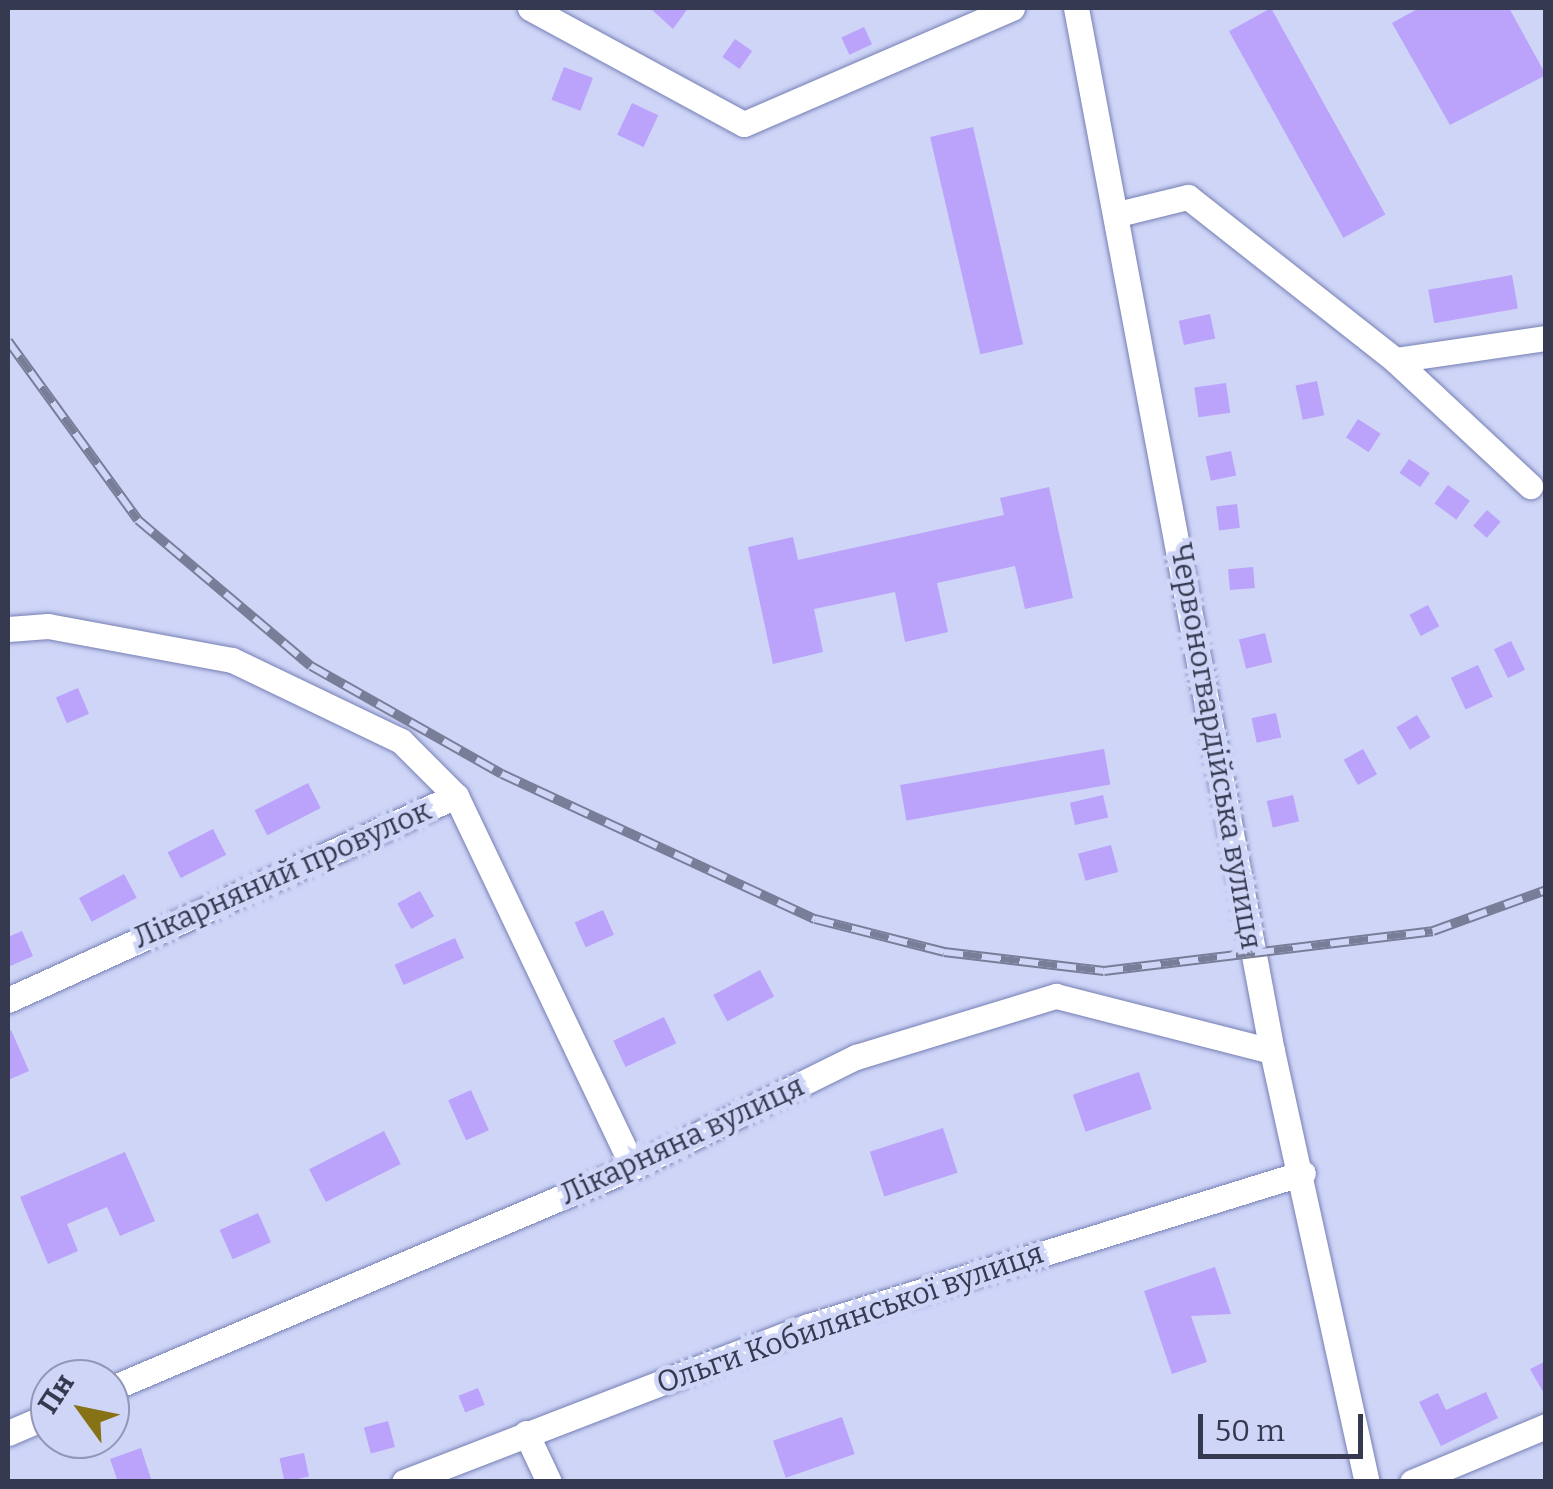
<!DOCTYPE html>
<meta charset="utf-8">
<style>
body{margin:0}
#map{position:relative;width:1553px;height:1489px;overflow:hidden;background:#ced5f7;font-family:Bitter,serif}
div>[style]{position:absolute}
.building>*{inset:0;background:#bba2fa;transform-origin:0 0}
.roads{filter:drop-shadow(0 0 2px #767fb4) drop-shadow(0 0 2px #767fb4)}
.minor>*{height:25px;margin:-12.5px;padding:0 12.5px;transform-origin:12.5px;border-radius:12.5px;background:#fff}
.rail>*{height:10px;margin-top:-5px;transform-origin:0;background:repeating-linear-gradient(90deg,#ced5f7 0 19px,#787d98 0 38px);box-sizing:border-box;border-block:2px solid #787d98}
span{translate:-50% -50%;white-space:nowrap;text-align:center;line-height:1.15;-webkit-text-stroke:9px #ced5f7;paint-order:stroke}
.street-label{font-size:30px;color:#363a50}
.frame{position:absolute;inset:0;border:10px solid #363a50;pointer-events:none}
.north{position:absolute;left:30px;top:1359px;width:100px;height:100px;box-sizing:border-box;background:#ced5f7;border:2px solid #9197b4;border-radius:50%;rotate:303deg;font-size:28px;font-weight:700;line-height:40px;text-align:center;color:#363a50}
.north::after{content:'';display:block;margin:auto;width:35px;height:45px;background:#877316;clip-path:polygon(50% 0,100% 100%,50% 72%,0 100%)}
.scale{position:absolute;left:1198px;top:1414px;width:165px;height:45px;box-sizing:border-box;border:5px solid #363a50;border-top:0;padding-left:12px;font-size:30px;line-height:35px;white-space:nowrap;color:#363a50;-webkit-text-stroke:8px #ced5f7;paint-order:stroke}
</style>
<div id="map">
<div class="building">
<i style="clip-path:polygon(650px 8px,688px 8px,673px 29px)"></i>
<i style="left:1271px;top:8px;width:236px;height:48px;rotate:61deg"></i>
<i style="clip-path:polygon(1419px 8px,1509px 8px,1546px 75px,1450px 125px,1392px 23px)"></i>
<i style="left:864px;top:27px;width:19px;height:25px;rotate:65deg"></i>
<i style="left:735px;top:39px;width:21px;height:22px;rotate:35deg"></i>
<i style="left:564px;top:67px;width:31px;height:35px;rotate:21deg"></i>
<i style="left:632px;top:103px;width:29px;height:35px;rotate:25deg"></i>
<i style="left:973px;top:127px;width:223px;height:44px;rotate:77deg"></i>
<i style="left:1512px;top:275px;width:34px;height:85px;rotate:80deg"></i>
<i style="left:1210px;top:314px;width:25px;height:32px;rotate:78deg"></i>
<i style="left:1317px;top:381px;width:35px;height:22px;rotate:78deg"></i>
<i style="left:1226px;top:383px;width:30px;height:32px;rotate:82deg"></i>
<i style="left:1358px;top:419px;width:27px;height:22px;rotate:33deg"></i>
<i style="left:1231px;top:451px;width:25px;height:26px;rotate:78deg"></i>
<i style="left:1409px;top:459px;width:25px;height:17px;rotate:34deg"></i>
<i style="left:1448px;top:485px;width:27px;height:23px;rotate:36deg"></i>
<i style="clip-path:polygon(1049px 487px,1073px 598px,1025px 609px,1015px 566px,937px 583px,948px 632px,905px 642px,895px 592px,814px 609px,823px 652px,773px 664px,748px 547px,793px 537px,798px 560px,1004px 515px,1000px 498px)"></i>
<i style="left:1237px;top:504px;width:24px;height:21px;rotate:83deg"></i>
<i style="left:1487px;top:510px;width:18px;height:21px;rotate:41deg"></i>
<i style="left:1253px;top:567px;width:21px;height:25px;rotate:85deg"></i>
<i style="left:1428px;top:605px;width:24px;height:21px;rotate:62deg"></i>
<i style="left:1265px;top:633px;width:30px;height:27px;rotate:76deg"></i>
<i style="left:1511px;top:641px;width:32px;height:19px;rotate:64deg"></i>
<i style="left:1478px;top:665px;width:35px;height:30px;rotate:65deg"></i>
<i style="left:78px;top:688px;width:28px;height:24px;rotate:67deg"></i>
<i style="left:1276px;top:713px;width:25px;height:25px;rotate:78deg"></i>
<i style="left:1417px;top:715px;width:26px;height:24px;rotate:59deg"></i>
<i style="left:1104px;top:749px;width:36px;height:207px;rotate:80deg"></i>
<i style="left:1363px;top:749px;width:29px;height:22px;rotate:61deg"></i>
<i style="left:308px;top:783px;width:28px;height:60px;rotate:63deg"></i>
<i style="left:1103px;top:795px;width:23px;height:34px;rotate:77deg"></i>
<i style="left:1293px;top:795px;width:27px;height:27px;rotate:77deg"></i>
<i style="left:213px;top:829px;width:29px;height:51px;rotate:63deg"></i>
<i style="left:1111px;top:845px;width:28px;height:34px;rotate:75deg"></i>
<i style="left:124px;top:874px;width:27px;height:51px;rotate:62deg"></i>
<i style="left:420px;top:891px;width:29px;height:26px;rotate:61deg"></i>
<i style="left:603px;top:910px;width:27px;height:31px;rotate:66deg"></i>
<i style="clip-path:polygon(22px 931px,33px 956px,8px 967px,8px 937px)"></i>
<i style="left:455px;top:938px;width:22px;height:66px;rotate:66deg"></i>
<i style="left:760px;top:970px;width:30px;height:53px;rotate:62deg"></i>
<i style="left:664px;top:1017px;width:29px;height:56px;rotate:65deg"></i>
<i style="clip-path:polygon(11px 1030px,29px 1071px,8px 1080px,8px 1032px)"></i>
<i style="left:1139px;top:1072px;width:39px;height:70px;rotate:71deg"></i>
<i style="left:471px;top:1090px;width:44px;height:25px;rotate:66deg"></i>
<i style="left:943px;top:1128px;width:47px;height:77px;rotate:72deg"></i>
<i style="left:384px;top:1131px;width:37px;height:84px;rotate:63deg"></i>
<i style="clip-path:polygon(125px 1152px,155px 1221px,120px 1236px,107px 1207px,67px 1224px,78px 1251px,48px 1264px,20px 1197px)"></i>
<i style="left:258px;top:1213px;width:32px;height:42px;rotate:66deg"></i>
<i style="clip-path:polygon(1215px 1267px,1231px 1314px,1191px 1316px,1207px 1362px,1172px 1374px,1144px 1291px)"></i>
<i style="clip-path:polygon(1546px 1361px,1546px 1397px,1530px 1369px)"></i>
<i style="left:478px;top:1388px;width:18px;height:21px;rotate:68deg"></i>
<i style="clip-path:polygon(1486px 1392px,1498px 1418px,1441px 1446px,1419px 1402px,1438px 1393px,1446px 1410px)"></i>
<i style="left:842px;top:1417px;width:39px;height:73px;rotate:71deg"></i>
<i style="left:388px;top:1421px;width:27px;height:25px;rotate:75deg"></i>
<i style="clip-path:polygon(141px 1448px,152px 1482px,118px 1482px,110px 1459px)"></i>
<i style="left:304px;top:1453px;width:24px;height:25px;rotate:78deg"></i>
</div>
<div class="roads">
<div class="minor">
<i style="left:530px;top:8px;width:243px;rotate:28.5deg"></i>
<i style="left:744px;top:124px;width:292px;rotate:-23.4deg"></i>
<i style="left:1076px;top:8px;width:1061px;rotate:79.36deg"></i>
<i style="left:1272px;top:1051px;width:441px;rotate:77.6deg"></i>
<i style="left:1118px;top:214px;width:72px;rotate:-13.7deg"></i>
<i style="left:1188px;top:197px;width:263px;rotate:38.2deg"></i>
<i style="left:1395px;top:360px;width:185px;rotate:43deg"></i>
<i style="left:1395px;top:360px;width:153px;rotate:-8.3deg"></i>
<i style="left:8px;top:629px;width:40px;rotate:-4.3deg"></i>
<i style="left:48px;top:626px;width:187px;rotate:10.5deg"></i>
<i style="left:232px;top:660px;width:187px;rotate:25.6deg"></i>
<i style="left:401px;top:741px;width:78px;rotate:45deg"></i>
<i style="left:8px;top:1000px;width:492px;rotate:-24.5deg"></i>
<i style="left:456px;top:796px;width:411px;rotate:64.5deg"></i>
<i style="left:110px;top:1389px;width:568px;rotate:-23deg"></i>
<i style="left:633px;top:1167px;width:249px;rotate:-26.3deg"></i>
<i style="left:856px;top:1057px;width:209px;rotate:-17deg"></i>
<i style="left:1056px;top:996px;width:223px;rotate:14.3deg"></i>
<i style="left:8px;top:1433px;width:46px;rotate:-23.2deg"></i>
<i style="left:526px;top:1433px;width:54px;rotate:64.9deg"></i>
<i style="left:404px;top:1482px;width:434px;rotate:-21.1deg"></i>
<i style="left:809px;top:1326px;width:517px;rotate:-17.21deg"></i>
<i style="left:1412px;top:1482px;width:145px;rotate:-22.7deg"></i>
</div>
</div>
<div class="rail">
<i style="left:8px;top:341px;width:221px;rotate:54deg"></i>
<i style="left:138px;top:520px;width:226px;rotate:40.2deg"></i>
<i style="left:311px;top:666px;width:219px;rotate:29.5deg"></i>
<i style="left:502px;top:774px;width:345px;rotate:24.9deg"></i>
<i style="left:815px;top:919px;width:133px;rotate:14.3deg"></i>
<i style="left:944px;top:952px;width:161px;rotate:6.8deg"></i>
<i style="left:1104px;top:971px;width:331px;rotate:-6.9deg"></i>
<i style="left:1433px;top:931px;width:120px;rotate:-19.9deg"></i>
</div>
<div class="street-label">
<span style="left:1216px;top:746px;rotate:80deg">Червоногвардійська вулиця</span>
<span style="left:282px;top:874px;rotate:-24deg">Лікарняний провулок</span>
<span style="left:682px;top:1140px;rotate:-25deg">Лікарняна вулиця</span>
<span style="left:850px;top:1318px;rotate:-19deg">Ольги Кобилянської вулиця</span>
</div>
<div class="frame"></div>
<div class="north">Пн</div>
<div class="scale">50 m</div>
</div>
